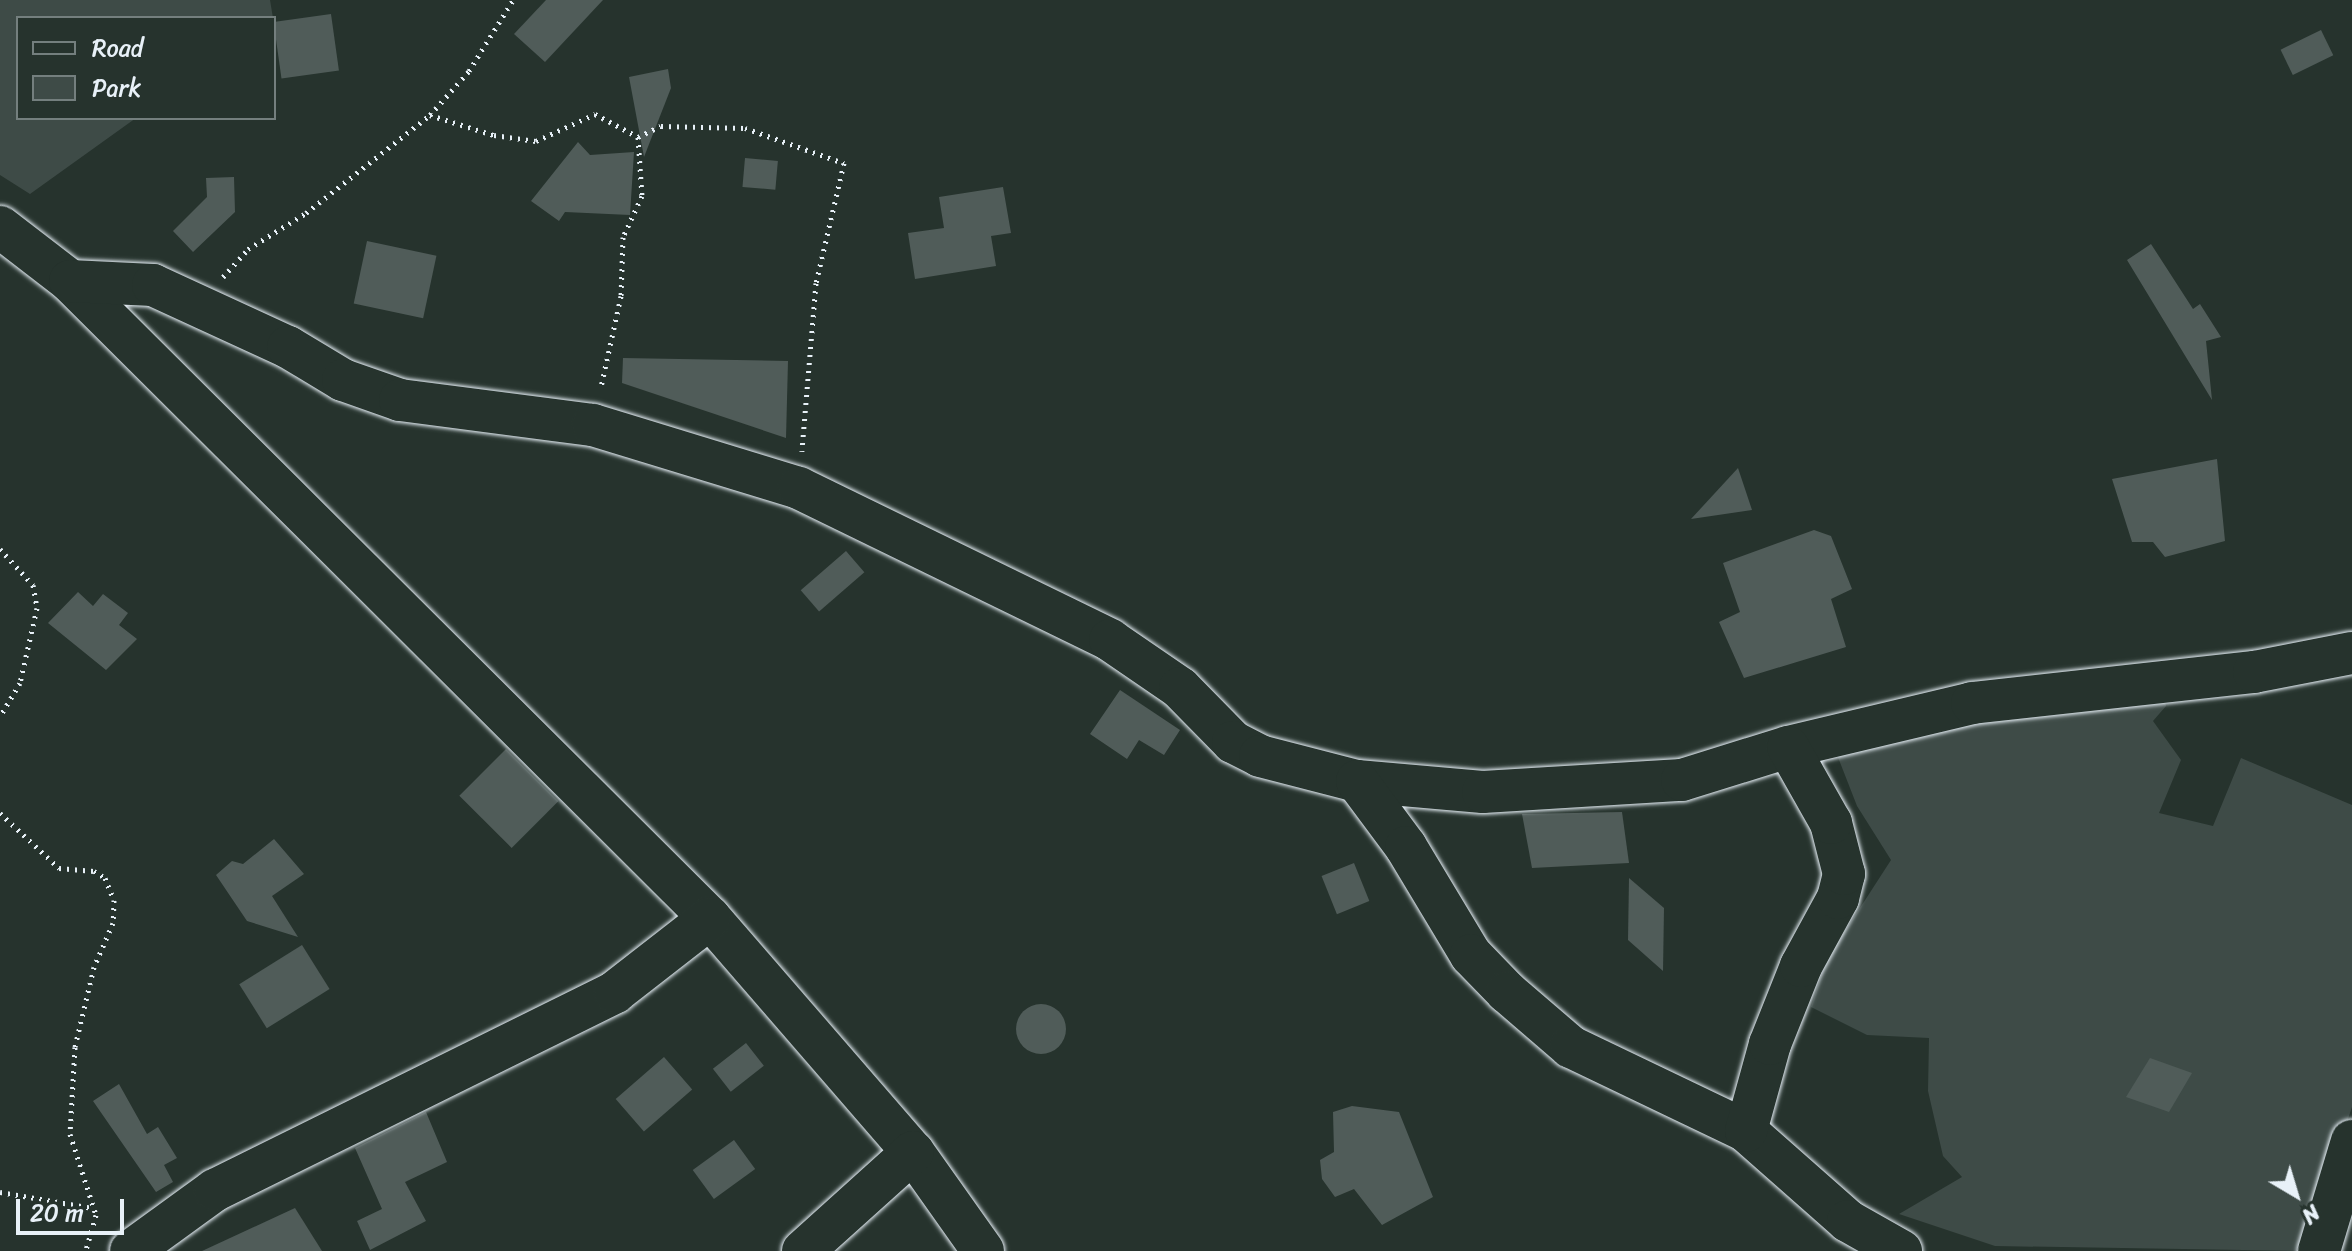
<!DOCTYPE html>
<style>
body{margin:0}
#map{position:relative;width:2352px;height:1251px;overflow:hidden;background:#26332d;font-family:Sriracha,sans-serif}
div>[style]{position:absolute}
.green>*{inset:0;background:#3e4b47}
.building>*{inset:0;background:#505c59;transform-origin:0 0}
.round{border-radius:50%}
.path>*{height:5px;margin-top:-2.5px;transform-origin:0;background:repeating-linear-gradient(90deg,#e8f1f8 0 2px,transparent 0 8px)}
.roads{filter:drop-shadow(0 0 2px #e8f1f8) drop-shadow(0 0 2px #e8f1f8)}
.minor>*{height:42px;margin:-21px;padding:0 21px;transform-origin:21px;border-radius:21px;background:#26332d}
span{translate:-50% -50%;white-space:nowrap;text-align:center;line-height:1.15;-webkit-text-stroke:6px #26332d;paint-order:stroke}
.legend{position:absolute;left:16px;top:16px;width:260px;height:104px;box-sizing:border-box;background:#26332d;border:2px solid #747f7e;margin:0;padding:10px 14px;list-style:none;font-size:24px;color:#e8f1f8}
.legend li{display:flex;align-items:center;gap:16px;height:40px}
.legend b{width:40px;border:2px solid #747f7e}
.north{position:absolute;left:2256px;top:1155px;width:80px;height:80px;-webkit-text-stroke:6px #26332d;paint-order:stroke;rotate:142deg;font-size:22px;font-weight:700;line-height:32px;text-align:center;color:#e8f1f8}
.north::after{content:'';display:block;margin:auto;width:28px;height:36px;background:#e8f1f8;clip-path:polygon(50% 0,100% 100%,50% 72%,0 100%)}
.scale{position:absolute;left:16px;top:1199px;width:108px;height:36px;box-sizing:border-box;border:4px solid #e8f1f8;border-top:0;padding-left:10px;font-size:24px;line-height:28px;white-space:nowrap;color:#e8f1f8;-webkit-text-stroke:6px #26332d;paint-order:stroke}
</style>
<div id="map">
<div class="green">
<i style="clip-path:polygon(0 0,270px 0,273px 18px,18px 18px,18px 118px,136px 118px,30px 194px,0 175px)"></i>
<i style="clip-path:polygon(2158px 674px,2166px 706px,2153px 721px,2181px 760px,2159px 813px,2213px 826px,2241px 758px,2352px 805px,2352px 1107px,2304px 1251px,1995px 1246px,1899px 1214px,1962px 1177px,1943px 1156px,1928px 1091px,1929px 1038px,1867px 1035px,1811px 1007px,1827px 959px,1891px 860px,1857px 806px,1834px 747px)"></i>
</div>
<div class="building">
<i style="clip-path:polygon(546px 0,603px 0,545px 62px,514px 34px)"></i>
<i style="left:331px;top:14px;width:57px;height:58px;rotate:82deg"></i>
<i style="left:2321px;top:30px;width:28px;height:45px;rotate:64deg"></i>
<i style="clip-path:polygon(668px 69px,671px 88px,644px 157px,629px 77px)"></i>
<i style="clip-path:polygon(578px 142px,590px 155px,634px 152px,630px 215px,565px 212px,559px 221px,531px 201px)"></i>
<i style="left:745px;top:158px;width:33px;height:29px;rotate:5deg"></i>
<i style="clip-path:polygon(234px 177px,235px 212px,193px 252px,173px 231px,207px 197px,206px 178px)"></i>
<i style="clip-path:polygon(1003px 187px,1011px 233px,991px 236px,996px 266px,915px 279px,908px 233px,944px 228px,939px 197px)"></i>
<i style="left:367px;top:241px;width:71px;height:64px;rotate:12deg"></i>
<i style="clip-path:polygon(2151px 244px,2193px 309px,2200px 304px,2221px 337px,2206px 341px,2212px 400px,2127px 260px)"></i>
<i style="clip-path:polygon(623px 358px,788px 361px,786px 438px,622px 383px)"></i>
<i style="clip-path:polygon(2217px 459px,2225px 541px,2165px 557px,2153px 542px,2132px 542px,2112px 479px)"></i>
<i style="clip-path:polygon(1738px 468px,1752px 510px,1691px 519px)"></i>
<i style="clip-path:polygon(1814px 530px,1831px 536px,1852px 589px,1831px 599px,1846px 647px,1744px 678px,1719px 622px,1740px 612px,1723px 563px)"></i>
<i style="left:846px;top:551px;width:28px;height:60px;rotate:49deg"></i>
<i style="clip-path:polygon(78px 592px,93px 606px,103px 594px,128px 613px,119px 625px,137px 639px,106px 670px,48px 623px)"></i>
<i style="clip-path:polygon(1120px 690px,1180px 730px,1164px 755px,1139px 740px,1127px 759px,1090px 734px)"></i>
<i style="left:506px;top:749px;width:74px;height:66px;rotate:45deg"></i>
<i style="clip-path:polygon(1622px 812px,1629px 863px,1532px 868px,1522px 814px)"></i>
<i style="clip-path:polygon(274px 839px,304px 874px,272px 896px,298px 937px,247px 921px,216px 875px,232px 861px,243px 864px)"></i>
<i style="left:1354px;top:863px;width:41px;height:35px;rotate:68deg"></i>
<i style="clip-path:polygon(1629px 878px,1664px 908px,1663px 971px,1628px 940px)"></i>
<i style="left:302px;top:945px;width:52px;height:74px;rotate:58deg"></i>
<i class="round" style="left:1016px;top:1004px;width:50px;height:50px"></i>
<i style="left:746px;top:1043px;width:29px;height:42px;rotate:52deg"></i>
<i style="left:664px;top:1057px;width:43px;height:64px;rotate:49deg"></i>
<i style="clip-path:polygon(2150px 1058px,2192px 1073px,2169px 1112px,2126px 1097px)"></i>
<i style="clip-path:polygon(119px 1084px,147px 1134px,158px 1127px,177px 1158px,164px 1165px,173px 1182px,156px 1192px,93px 1101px)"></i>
<i style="clip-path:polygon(1352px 1106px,1399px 1112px,1433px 1197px,1382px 1225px,1354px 1189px,1335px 1197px,1322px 1179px,1320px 1160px,1334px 1152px,1333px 1112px)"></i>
<i style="clip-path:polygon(426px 1112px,447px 1162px,405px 1182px,426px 1221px,370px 1250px,357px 1221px,382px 1209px,355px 1148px)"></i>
<i style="left:734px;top:1140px;width:36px;height:51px;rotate:54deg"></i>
<i style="clip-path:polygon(295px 1208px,322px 1251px,202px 1251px)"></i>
</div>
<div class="path">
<i style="left:430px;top:115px;width:67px;rotate:17.4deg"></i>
<i style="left:494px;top:135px;width:42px;rotate:8.1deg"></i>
<i style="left:536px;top:141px;width:65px;rotate:-24.6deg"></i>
<i style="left:595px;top:114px;width:49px;rotate:28.1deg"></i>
<i style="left:638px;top:137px;width:59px;rotate:86.1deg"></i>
<i style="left:642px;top:196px;width:45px;rotate:114.9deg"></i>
<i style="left:623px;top:237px;width:59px;rotate:91.9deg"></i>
<i style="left:621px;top:296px;width:93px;rotate:102.4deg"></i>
<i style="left:638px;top:137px;width:25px;rotate:-26deg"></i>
<i style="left:661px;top:126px;width:84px;rotate:1.4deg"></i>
<i style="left:745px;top:128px;width:105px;rotate:19.5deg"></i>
<i style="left:844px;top:163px;width:123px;rotate:103.1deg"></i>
<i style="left:816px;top:283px;width:169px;rotate:94.8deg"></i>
<i style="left:223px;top:277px;width:38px;rotate:-48deg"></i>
<i style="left:248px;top:249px;width:68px;rotate:-31.8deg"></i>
<i style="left:306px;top:213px;width:158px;rotate:-38.3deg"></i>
<i style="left:430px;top:115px;width:59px;rotate:-48.4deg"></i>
<i style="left:469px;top:71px;width:84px;rotate:-58.2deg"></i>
<i style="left:0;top:549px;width:49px;rotate:47.5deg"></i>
<i style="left:33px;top:585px;width:23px;rotate:80deg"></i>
<i style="left:37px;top:608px;width:77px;rotate:102.8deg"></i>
<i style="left:20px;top:683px;width:39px;rotate:121deg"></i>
<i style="left:0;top:813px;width:81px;rotate:43deg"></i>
<i style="left:59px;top:868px;width:35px;rotate:5deg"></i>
<i style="left:94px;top:871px;width:13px;rotate:32deg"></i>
<i style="left:105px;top:878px;width:24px;rotate:68deg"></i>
<i style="left:114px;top:900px;width:23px;rotate:92deg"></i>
<i style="left:113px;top:923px;width:48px;rotate:113.4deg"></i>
<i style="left:94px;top:967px;width:82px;rotate:103.4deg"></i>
<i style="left:75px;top:1047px;width:87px;rotate:93.3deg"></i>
<i style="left:70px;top:1134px;width:85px;rotate:72.2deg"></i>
<i style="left:96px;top:1215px;width:37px;rotate:106deg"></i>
<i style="left:0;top:1192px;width:94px;rotate:9.8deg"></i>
</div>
<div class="roads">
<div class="minor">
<i style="left:0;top:227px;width:88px;rotate:37.6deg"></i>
<i style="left:70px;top:281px;width:903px;rotate:44.87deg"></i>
<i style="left:710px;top:918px;width:310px;rotate:49.1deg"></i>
<i style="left:913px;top:1152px;width:121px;rotate:54.7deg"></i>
<i style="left:70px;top:281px;width:83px;rotate:2.8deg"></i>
<i style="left:153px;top:285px;width:149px;rotate:24.7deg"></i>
<i style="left:288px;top:347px;width:64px;rotate:31deg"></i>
<i style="left:343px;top:380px;width:60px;rotate:19.3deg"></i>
<i style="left:400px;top:400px;width:195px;rotate:7.4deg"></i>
<i style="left:593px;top:425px;width:215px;rotate:17deg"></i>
<i style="left:799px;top:488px;width:346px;rotate:26deg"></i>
<i style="left:1110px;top:640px;width:85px;rotate:34.4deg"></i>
<i style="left:1180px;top:688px;width:76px;rotate:45.5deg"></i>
<i style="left:1233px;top:742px;width:30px;rotate:27deg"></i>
<i style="left:1260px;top:756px;width:100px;rotate:14.5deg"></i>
<i style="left:1357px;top:781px;width:126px;rotate:5deg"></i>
<i style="left:1483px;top:792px;width:199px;rotate:-3.5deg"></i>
<i style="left:1682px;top:780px;width:111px;rotate:-17.3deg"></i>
<i style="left:1788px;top:747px;width:189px;rotate:-13.4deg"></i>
<i style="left:1972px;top:703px;width:284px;rotate:-6.3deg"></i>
<i style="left:2254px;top:672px;width:100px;rotate:-11deg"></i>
<i style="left:1357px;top:781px;width:82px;rotate:53.4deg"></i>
<i style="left:1406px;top:847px;width:126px;rotate:59deg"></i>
<i style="left:1471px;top:955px;width:52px;rotate:45.8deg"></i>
<i style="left:1507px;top:992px;width:84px;rotate:40.7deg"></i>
<i style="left:1571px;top:1047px;width:194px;rotate:25.6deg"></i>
<i style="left:1746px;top:1131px;width:136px;rotate:41.4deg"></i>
<i style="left:1848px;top:1221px;width:61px;rotate:29.5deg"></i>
<i style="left:1746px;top:1131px;width:90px;rotate:-74.6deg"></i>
<i style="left:1770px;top:1044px;width:84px;rotate:-68.3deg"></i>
<i style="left:1801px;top:966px;width:77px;rotate:-61.4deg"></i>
<i style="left:1838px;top:898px;width:25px;rotate:-76deg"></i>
<i style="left:1844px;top:874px;width:53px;rotate:-104.3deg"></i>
<i style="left:1831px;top:823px;width:87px;rotate:-119.5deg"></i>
<i style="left:131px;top:1251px;width:104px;rotate:-36deg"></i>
<i style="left:215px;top:1190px;width:446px;rotate:-26.3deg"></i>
<i style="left:615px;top:992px;width:120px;rotate:-37.9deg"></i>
<i style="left:803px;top:1251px;width:148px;rotate:-42deg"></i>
<i style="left:2319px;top:1251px;width:115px;rotate:-73.3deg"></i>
</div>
</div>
<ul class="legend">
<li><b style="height:10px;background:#26332d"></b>Road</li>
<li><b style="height:22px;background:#3e4b47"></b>Park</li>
</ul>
<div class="north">N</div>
<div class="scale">20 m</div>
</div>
